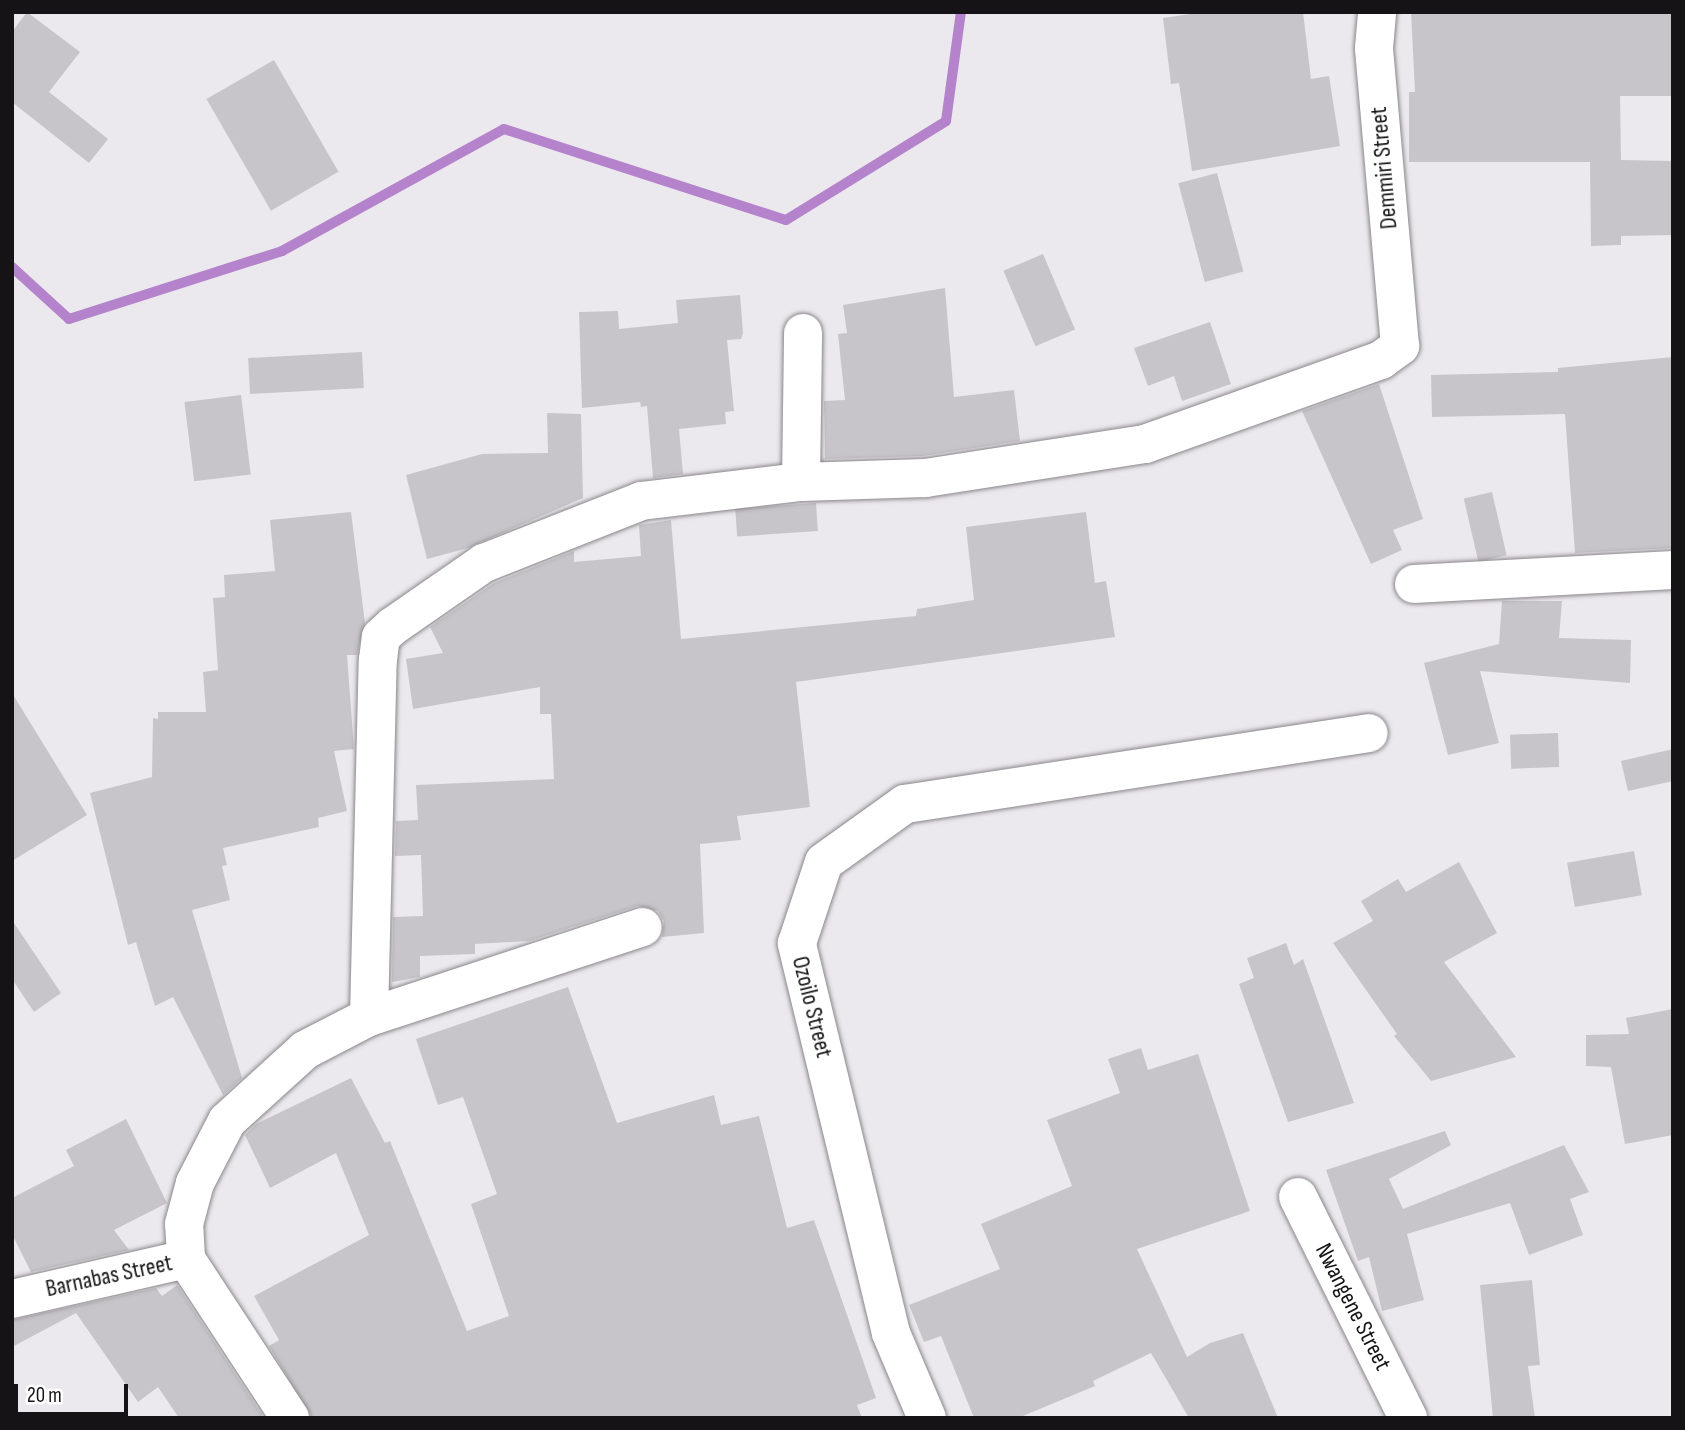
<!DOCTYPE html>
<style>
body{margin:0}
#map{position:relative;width:1685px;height:1430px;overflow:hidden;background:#ece9ee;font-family:"Sofia Sans Condensed",sans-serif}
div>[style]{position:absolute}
.stream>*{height:10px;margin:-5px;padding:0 5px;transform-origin:5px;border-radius:5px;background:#b483cc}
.building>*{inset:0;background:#c8c5ca;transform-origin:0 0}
.roads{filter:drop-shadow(0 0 2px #8a878b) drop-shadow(0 0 2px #8a878b)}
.minor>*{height:38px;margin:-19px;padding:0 19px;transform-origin:19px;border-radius:19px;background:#fff}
span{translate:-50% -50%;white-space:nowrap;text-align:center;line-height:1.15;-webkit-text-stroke:6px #fff;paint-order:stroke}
.street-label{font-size:24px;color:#151315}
.frame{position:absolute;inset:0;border:14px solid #151315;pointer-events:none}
.scale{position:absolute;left:14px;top:1384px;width:114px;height:32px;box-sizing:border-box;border:4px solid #151315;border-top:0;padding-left:9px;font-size:21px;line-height:24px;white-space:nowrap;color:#151315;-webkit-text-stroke:5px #fff;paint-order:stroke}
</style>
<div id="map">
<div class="stream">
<i style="left:12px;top:267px;width:77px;rotate:42.4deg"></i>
<i style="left:69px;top:319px;width:224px;rotate:-17.7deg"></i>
<i style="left:282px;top:251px;width:253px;rotate:-28.8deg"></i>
<i style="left:504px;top:129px;width:296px;rotate:17.9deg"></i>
<i style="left:786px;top:220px;width:188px;rotate:-31.7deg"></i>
<i style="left:946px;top:121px;width:110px;rotate:-82.2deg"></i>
</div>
<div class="building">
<i style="clip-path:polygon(27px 12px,80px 52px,49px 92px,108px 139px,89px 163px,12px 102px,12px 32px)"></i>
<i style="clip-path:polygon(1204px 12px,1303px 12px,1311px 79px,1329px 76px,1340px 146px,1192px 171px,1179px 83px,1171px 84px,1163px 18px)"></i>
<i style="clip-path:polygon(1411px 12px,1673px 12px,1673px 96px,1620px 96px,1621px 160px,1673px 161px,1673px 235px,1621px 236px,1621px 245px,1591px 246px,1590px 162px,1409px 162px,1409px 92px,1415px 92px)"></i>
<i style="left:274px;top:60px;width:129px;height:78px;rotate:60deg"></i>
<i style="left:1217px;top:173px;width:102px;height:40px;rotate:75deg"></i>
<i style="left:1043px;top:254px;width:82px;height:43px;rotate:67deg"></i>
<i style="clip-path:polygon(945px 288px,954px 397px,1014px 390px,1020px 441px,923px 456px,825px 459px,824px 401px,845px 400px,838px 334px,847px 333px,843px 305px)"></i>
<i style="clip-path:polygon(740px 295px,743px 333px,741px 339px,727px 340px,734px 411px,725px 412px,726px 424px,679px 429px,683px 474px,653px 478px,647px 406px,641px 407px,640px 402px,582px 408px,579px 312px,618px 311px,619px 329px,678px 323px,676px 300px)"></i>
<i style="clip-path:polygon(1210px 322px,1231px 384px,1182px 401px,1174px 376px,1148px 386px,1134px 348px)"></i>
<i style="left:362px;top:352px;width:36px;height:114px;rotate:87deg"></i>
<i style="clip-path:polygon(1673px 357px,1673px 548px,1575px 553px,1565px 414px,1432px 417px,1431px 375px,1558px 372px,1558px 368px)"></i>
<i style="clip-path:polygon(1379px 384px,1423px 519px,1393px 530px,1402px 550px,1371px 564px,1302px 411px)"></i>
<i style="left:241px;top:395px;width:80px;height:57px;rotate:83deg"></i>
<i style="clip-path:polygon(547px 413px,581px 414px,583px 498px,468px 548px,427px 559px,406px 475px,482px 454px,548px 453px)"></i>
<i style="left:1492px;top:492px;width:65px;height:29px;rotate:77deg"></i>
<i style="left:816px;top:503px;width:28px;height:81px;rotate:86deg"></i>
<i style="clip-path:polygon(351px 512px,365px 623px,357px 655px,347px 655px,354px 749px,334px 751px,347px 811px,318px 818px,319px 827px,223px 848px,227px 865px,222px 866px,230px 900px,192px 910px,242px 1078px,223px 1095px,173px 997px,155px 1006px,136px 942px,128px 945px,90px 793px,152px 777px,153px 718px,158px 719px,158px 712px,206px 712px,203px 672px,218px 670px,213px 598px,225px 597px,224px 575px,275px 571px,270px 520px)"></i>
<i style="clip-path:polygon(1086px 512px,1095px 583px,1106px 581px,1115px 637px,796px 682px,810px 807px,737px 816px,741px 840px,700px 844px,704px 933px,662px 937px,664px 921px,658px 911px,637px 906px,529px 941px,475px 944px,475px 954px,420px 956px,420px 977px,392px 982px,393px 917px,423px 916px,421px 855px,395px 856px,396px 821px,418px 820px,416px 785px,554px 779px,551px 714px,540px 714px,540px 687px,413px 709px,406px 659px,443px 653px,430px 627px,494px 583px,574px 551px,574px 562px,641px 556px,639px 525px,671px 520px,681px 639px,916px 616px,917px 609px,974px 600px,966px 527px)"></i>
<i style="clip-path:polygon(1502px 601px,1562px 601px,1559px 638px,1631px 640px,1630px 683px,1480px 671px,1499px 743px,1448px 755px,1424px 663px,1499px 644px)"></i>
<i style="clip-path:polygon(12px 693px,87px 815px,12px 861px)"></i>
<i style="left:1558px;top:733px;width:34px;height:48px;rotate:88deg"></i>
<i style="clip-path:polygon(1673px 749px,1673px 781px,1628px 791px,1621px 761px)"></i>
<i style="left:1634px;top:851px;width:45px;height:68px;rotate:80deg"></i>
<i style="clip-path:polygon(1459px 862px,1497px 933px,1444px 962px,1516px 1057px,1431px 1081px,1394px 1036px,1397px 1034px,1333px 943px,1373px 921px,1361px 901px,1398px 879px,1406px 892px)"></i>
<i style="clip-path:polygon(12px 920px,61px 993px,34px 1012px,12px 979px)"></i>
<i style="clip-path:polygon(1286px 943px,1294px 965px,1303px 959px,1354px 1103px,1288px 1122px,1239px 984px,1254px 978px,1247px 958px)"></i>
<i style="clip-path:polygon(568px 987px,617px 1123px,714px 1095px,721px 1125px,759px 1116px,787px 1228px,814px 1220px,876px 1398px,857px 1405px,862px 1418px,312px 1418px,269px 1346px,279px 1340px,254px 1296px,369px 1235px,336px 1153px,270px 1188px,245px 1135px,256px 1124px,351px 1078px,385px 1143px,390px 1141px,467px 1331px,509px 1316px,471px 1204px,497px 1194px,463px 1097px,438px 1105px,416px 1039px)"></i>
<i style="clip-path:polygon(1673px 1009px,1673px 1135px,1625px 1144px,1611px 1067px,1586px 1066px,1586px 1035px,1629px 1034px,1626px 1018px)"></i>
<i style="clip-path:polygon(1141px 1048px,1148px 1070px,1198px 1054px,1250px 1211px,1137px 1249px,1187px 1357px,1210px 1343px,1243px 1333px,1278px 1418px,1189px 1418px,1151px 1353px,1093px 1381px,1095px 1386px,1018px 1418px,974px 1418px,941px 1336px,924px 1342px,909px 1305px,1000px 1269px,981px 1224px,1072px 1186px,1047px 1120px,1120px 1093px,1108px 1059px)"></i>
<i style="clip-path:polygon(126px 1119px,167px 1203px,114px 1230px,129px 1250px,31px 1272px,12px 1234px,12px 1198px,74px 1166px,66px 1150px)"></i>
<i style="clip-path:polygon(1445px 1131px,1451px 1145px,1389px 1179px,1403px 1209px,1564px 1145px,1589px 1192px,1570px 1199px,1583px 1235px,1529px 1255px,1510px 1203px,1407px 1234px,1424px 1300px,1382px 1311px,1369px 1257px,1358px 1261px,1326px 1170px)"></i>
<i style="clip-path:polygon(1532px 1280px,1540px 1365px,1528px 1366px,1535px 1418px,1493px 1418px,1480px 1285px)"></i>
<i style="clip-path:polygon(177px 1285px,264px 1418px,179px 1418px,158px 1387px,138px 1402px,76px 1313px,12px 1347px,12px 1320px,156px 1288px,162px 1296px)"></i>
</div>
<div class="roads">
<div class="minor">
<i style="left:801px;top:482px;width:149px;rotate:-89.2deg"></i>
<i style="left:1414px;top:584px;width:259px;rotate:-3.1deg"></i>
<i style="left:369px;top:1017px;width:357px;rotate:-88.6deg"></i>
<i style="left:378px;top:660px;width:23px;rotate:-83deg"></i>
<i style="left:381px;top:637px;width:16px;rotate:-43deg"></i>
<i style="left:393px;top:626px;width:111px;rotate:-34.7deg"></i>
<i style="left:484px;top:563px;width:169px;rotate:-21.5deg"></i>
<i style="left:641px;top:501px;width:161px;rotate:-6.8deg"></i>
<i style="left:801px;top:482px;width:124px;rotate:-1.8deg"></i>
<i style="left:925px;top:478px;width:223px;rotate:-8.8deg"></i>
<i style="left:1145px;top:444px;width:251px;rotate:-19.6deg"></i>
<i style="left:1381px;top:360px;width:24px;rotate:-36deg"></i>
<i style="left:1400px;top:346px;width:299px;rotate:-95deg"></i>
<i style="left:1374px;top:48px;width:36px;rotate:-85deg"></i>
<i style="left:1298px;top:1197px;width:247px;rotate:63.5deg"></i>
<i style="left:186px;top:1259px;width:35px;rotate:-93deg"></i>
<i style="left:184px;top:1224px;width:42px;rotate:-75deg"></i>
<i style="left:195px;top:1183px;width:70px;rotate:-62.7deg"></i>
<i style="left:227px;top:1121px;width:105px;rotate:-42.3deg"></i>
<i style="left:305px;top:1050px;width:72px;rotate:-27.3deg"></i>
<i style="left:369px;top:1017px;width:288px;rotate:-18.2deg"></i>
<i style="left:12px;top:1299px;width:179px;rotate:-12.9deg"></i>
<i style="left:186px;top:1259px;width:190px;rotate:56.8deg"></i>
<i style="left:927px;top:1418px;width:92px;rotate:-113deg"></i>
<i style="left:891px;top:1333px;width:401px;rotate:-103.6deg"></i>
<i style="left:797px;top:943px;width:85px;rotate:-71.6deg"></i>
<i style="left:824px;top:862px;width:100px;rotate:-35.6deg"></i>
<i style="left:905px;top:804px;width:469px;rotate:-8.7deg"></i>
</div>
</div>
<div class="street-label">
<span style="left:1384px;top:168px;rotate:-95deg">Demmiri Street</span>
<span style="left:812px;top:1007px;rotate:76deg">Ozoilo Street</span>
<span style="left:109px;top:1276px;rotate:-12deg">Barnabas Street</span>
<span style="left:1353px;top:1307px;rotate:63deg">Nwangene Street</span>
</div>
<div class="frame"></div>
<div class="scale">20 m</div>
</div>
